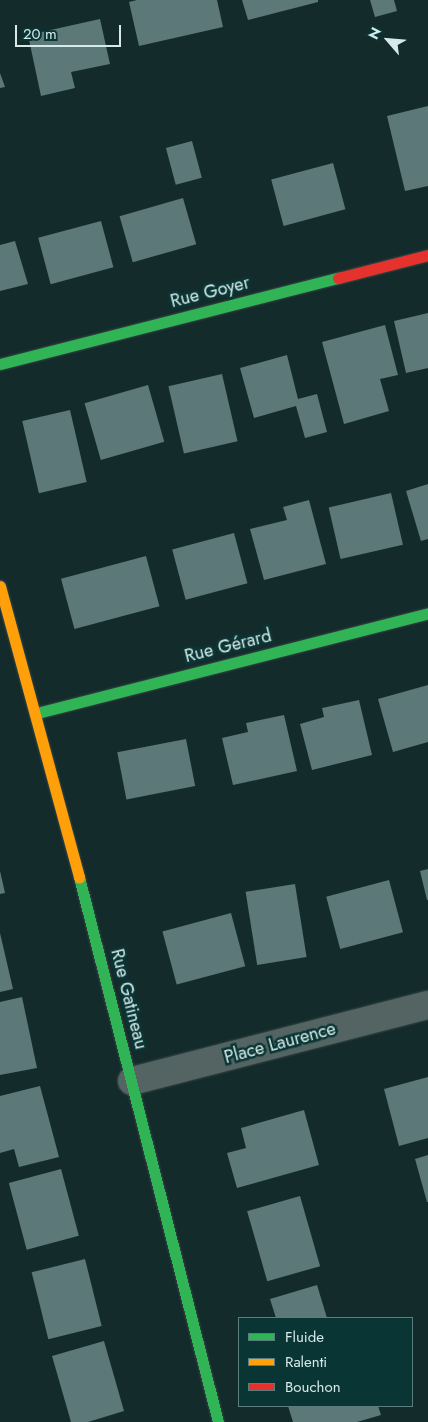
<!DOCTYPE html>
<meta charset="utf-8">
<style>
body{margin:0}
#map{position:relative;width:428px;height:1422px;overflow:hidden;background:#142b2b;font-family:Jost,sans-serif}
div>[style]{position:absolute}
.building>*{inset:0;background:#5c7878;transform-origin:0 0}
.roads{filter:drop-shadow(0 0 1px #364646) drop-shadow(0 0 1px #364646)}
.street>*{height:28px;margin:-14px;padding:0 14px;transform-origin:14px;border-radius:14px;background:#536463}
.fast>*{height:11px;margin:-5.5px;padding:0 5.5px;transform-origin:5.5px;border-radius:5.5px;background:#30b455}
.slow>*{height:11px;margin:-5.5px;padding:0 5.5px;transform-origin:5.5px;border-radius:5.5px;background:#ff9f0a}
.jam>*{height:11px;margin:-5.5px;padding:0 5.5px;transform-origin:5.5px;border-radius:5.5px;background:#e5322d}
span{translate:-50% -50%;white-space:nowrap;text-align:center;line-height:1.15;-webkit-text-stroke:5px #0a3535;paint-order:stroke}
.street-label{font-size:18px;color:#d5eae9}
.legend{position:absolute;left:238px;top:1317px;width:175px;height:90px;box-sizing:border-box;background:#0a3535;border:1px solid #5b7d7d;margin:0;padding:6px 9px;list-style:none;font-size:15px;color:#d5eae9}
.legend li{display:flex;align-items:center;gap:10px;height:25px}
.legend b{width:25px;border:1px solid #5b7d7d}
.north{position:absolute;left:363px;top:15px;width:50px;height:50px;-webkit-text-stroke:4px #0a3535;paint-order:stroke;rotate:297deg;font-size:14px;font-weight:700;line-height:20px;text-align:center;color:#d5eae9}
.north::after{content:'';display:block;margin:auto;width:18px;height:22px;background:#d5eae9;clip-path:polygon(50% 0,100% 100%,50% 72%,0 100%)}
.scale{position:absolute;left:15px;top:25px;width:106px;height:22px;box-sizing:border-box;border:2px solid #d5eae9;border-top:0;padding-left:6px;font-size:15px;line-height:18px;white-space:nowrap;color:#d5eae9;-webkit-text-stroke:4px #0a3535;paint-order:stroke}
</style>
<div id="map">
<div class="building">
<i style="clip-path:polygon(137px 0,217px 0,223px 27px,139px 46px,129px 2px)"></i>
<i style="clip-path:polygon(242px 0,318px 0,318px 2px,248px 20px)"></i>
<i style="clip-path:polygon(370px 0,394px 0,397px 11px,375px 17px)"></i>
<i style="clip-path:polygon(100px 19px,110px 64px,71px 72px,75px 88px,41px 96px,28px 35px)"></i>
<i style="clip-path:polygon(0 73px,5px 87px,0 88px)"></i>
<i style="clip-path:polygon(428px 106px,428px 186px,405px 191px,387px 116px)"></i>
<i style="left:192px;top:141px;width:38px;height:27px;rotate:75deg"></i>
<i style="left:333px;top:163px;width:48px;height:64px;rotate:75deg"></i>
<i style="left:183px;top:198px;width:48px;height:66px;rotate:74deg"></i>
<i style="left:101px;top:221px;width:48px;height:65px;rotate:75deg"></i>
<i style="clip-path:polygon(15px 241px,28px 284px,0 291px,0 245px)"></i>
<i style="clip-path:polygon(428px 313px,428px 368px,406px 373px,394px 321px)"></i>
<i style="clip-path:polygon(385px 325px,398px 375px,380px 379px,389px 411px,344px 424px,322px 342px)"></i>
<i style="clip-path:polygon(287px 355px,298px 399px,317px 394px,327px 432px,305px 438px,296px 406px,254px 418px,240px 368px)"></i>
<i style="left:222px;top:374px;width:69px;height:55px;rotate:77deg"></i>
<i style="left:148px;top:385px;width:59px;height:66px;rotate:74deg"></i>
<i style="left:70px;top:410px;width:74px;height:49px;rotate:77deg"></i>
<i style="clip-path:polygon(428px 484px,428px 539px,421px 541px,406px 491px)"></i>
<i style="left:391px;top:493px;width:53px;height:64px;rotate:77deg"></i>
<i style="clip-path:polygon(309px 500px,326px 564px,264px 580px,250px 529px,287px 520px,283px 507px)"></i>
<i style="left:234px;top:533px;width:52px;height:64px;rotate:75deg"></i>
<i style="left:146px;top:556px;width:52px;height:88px;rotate:75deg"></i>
<i style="clip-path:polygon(428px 685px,428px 742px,393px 752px,378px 699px)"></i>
<i style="clip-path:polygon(359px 700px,372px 755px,312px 770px,300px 724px,324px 717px,322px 708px)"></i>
<i style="clip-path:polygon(284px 715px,297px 771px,233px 785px,222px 738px,248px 732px,246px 723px)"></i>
<i style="left:186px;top:739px;width:48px;height:70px;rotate:79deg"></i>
<i style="clip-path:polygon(428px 869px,428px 900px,427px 900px,420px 871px)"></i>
<i style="clip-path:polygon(0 871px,5px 893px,0 894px)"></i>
<i style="left:389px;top:880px;width:54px;height:65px;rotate:75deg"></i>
<i style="left:295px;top:884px;width:74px;height:50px;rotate:81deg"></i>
<i style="left:231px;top:913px;width:55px;height:71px;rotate:75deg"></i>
<i style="clip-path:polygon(0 933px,13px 989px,0 992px)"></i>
<i style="clip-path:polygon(22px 997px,37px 1068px,0 1075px,0 1002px)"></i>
<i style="clip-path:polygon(428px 1077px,428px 1138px,399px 1146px,384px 1089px)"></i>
<i style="clip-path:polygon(40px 1086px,59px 1157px,19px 1167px,14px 1149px,0 1153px,0 1096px)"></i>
<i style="clip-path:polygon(304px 1110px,319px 1165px,237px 1188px,227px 1153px,246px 1148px,241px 1128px)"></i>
<i style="clip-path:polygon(428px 1155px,428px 1202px,427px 1202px,415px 1159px)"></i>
<i style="left:61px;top:1169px;width:69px;height:54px;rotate:75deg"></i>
<i style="left:300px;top:1196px;width:73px;height:55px;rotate:74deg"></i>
<i style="left:85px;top:1259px;width:69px;height:55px;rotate:76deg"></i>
<i style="clip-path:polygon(317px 1285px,327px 1318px,276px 1318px,270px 1299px)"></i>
<i style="clip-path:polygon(104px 1341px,124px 1411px,88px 1422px,71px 1422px,52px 1356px)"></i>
<i style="clip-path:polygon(288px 1406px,378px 1406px,381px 1415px,357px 1422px,293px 1422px)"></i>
</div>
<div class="roads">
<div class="street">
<i style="left:132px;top:1081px;width:306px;rotate:-14.4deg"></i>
</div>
<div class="fast">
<i style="left:0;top:364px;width:349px;rotate:-14.3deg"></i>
<i style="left:37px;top:713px;width:404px;rotate:-14.3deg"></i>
<i style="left:79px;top:877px;width:562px;rotate:75.69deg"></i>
</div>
<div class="slow">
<i style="left:0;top:586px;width:302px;rotate:74.8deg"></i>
</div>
<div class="jam">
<i style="left:338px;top:278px;width:93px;rotate:-14.3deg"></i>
</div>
</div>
<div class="street-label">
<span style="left:210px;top:292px;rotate:-14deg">Rue Goyer</span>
<span style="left:228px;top:646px;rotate:-14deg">Rue Gérard</span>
<span style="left:129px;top:999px;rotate:76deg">Rue Gatineau</span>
<span style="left:280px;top:1043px;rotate:-15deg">Place Laurence</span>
</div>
<ul class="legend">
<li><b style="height:6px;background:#30b455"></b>Fluide</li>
<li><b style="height:6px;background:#ff9f0a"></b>Ralenti</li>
<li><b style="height:6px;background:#e5322d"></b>Bouchon</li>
</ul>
<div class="north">N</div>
<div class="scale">20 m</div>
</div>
